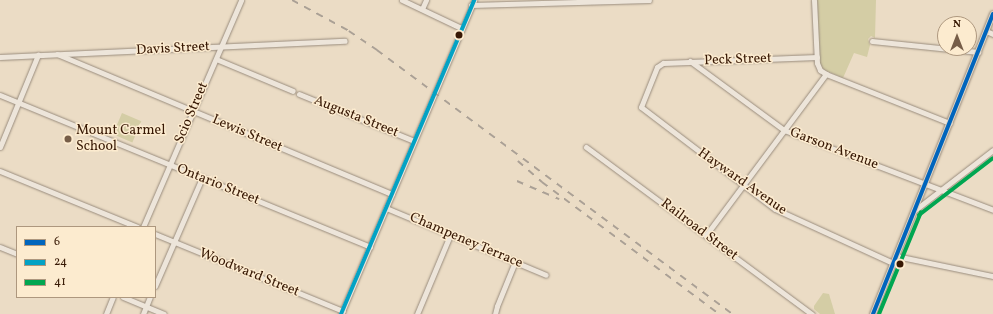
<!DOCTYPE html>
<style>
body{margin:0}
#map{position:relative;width:993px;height:314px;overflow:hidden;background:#ebdcc5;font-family:Vollkorn,serif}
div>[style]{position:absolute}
.green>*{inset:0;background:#d4cda5;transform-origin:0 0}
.roads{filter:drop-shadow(0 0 1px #998c7d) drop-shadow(0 0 1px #998c7d)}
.minor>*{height:5px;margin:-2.5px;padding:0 2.5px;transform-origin:2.5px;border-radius:2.5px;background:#ede5da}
.major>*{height:6px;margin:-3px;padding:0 3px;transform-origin:3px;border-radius:3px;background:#e0d5c5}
.rail>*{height:1.5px;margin-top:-0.75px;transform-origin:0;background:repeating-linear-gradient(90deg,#aaa095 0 7px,transparent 0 14px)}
.bus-1>*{height:4px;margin:-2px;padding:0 2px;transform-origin:2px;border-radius:2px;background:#0065bd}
.bus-2>*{height:4px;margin:-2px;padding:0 2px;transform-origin:2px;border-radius:2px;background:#03a2c4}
.bus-3>*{height:4px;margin:-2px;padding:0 2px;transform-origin:2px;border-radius:2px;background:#00a651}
.dots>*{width:11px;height:11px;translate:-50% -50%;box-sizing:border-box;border:2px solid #fcebcf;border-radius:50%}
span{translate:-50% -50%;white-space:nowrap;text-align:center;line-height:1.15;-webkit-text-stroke:3px #fcebcf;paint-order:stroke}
.street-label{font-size:14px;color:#371804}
.poi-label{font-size:14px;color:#371804}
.left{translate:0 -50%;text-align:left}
.legend{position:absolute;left:16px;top:226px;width:140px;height:72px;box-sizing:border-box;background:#fcebcf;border:1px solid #ad977e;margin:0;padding:5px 7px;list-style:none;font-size:12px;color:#371804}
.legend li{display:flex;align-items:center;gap:8px;height:20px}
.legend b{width:20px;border:1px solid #ad977e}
.north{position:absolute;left:937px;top:16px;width:40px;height:40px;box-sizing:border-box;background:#fcebcf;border:1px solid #ad977e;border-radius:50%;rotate:0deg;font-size:11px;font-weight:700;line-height:16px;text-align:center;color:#371804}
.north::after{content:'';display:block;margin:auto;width:14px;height:18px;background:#765d48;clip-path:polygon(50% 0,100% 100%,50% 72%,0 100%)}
</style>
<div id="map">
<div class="green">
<i style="clip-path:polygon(817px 0,876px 0,875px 38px,871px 36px,868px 39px,870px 45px,867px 57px,854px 53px,843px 78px,822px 69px,819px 66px)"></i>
<i style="left:122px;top:113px;width:21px;height:23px;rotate:23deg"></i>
<i style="clip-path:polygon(823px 293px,829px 294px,835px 314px,820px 314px,814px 309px,814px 306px)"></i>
</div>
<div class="roads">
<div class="minor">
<i style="left:402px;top:0;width:65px;rotate:25.4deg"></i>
<i style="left:814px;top:0;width:63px;rotate:87.3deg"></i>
<i style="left:817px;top:63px;width:8px;rotate:67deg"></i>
<i style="left:820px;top:70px;width:7px;rotate:34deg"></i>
<i style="left:826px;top:74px;width:133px;rotate:21.6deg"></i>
<i style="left:471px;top:5px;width:178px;rotate:-1.6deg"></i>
<i style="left:422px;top:9px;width:10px;rotate:-66deg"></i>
<i style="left:986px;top:31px;width:8px;rotate:23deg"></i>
<i style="left:872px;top:41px;width:107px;rotate:5.9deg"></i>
<i style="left:57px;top:54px;width:363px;rotate:22.7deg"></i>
<i style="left:0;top:57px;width:345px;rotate:-2.7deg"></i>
<i style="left:817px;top:57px;width:154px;rotate:177.8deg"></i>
<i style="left:663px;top:63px;width:7px;rotate:146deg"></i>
<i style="left:657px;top:67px;width:43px;rotate:111.8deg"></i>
<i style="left:641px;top:107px;width:168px;rotate:37.3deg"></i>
<i style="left:775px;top:209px;width:130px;rotate:24.6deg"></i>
<i style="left:216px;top:59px;width:83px;rotate:22.6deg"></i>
<i style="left:690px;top:61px;width:117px;rotate:36.3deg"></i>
<i style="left:784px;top:130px;width:224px;rotate:20.9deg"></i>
<i style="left:299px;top:94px;width:124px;rotate:22.2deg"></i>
<i style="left:0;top:95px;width:400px;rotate:22.3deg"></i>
<i style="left:0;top:147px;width:100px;rotate:-67.6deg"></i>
<i style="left:586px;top:147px;width:281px;rotate:36.5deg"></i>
<i style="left:0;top:171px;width:148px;rotate:22.2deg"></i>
<i style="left:386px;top:208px;width:173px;rotate:22.7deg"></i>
<i style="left:915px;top:210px;width:98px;rotate:-37.6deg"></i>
<i style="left:143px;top:227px;width:247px;rotate:-66.6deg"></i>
<i style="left:155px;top:234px;width:203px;rotate:22.3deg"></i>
<i style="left:706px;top:235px;width:201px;rotate:-53.3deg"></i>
<i style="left:0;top:247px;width:18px;rotate:22deg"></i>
<i style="left:896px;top:256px;width:99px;rotate:11.7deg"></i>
<i style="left:155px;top:286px;width:118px;rotate:-66.5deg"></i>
<i style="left:123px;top:297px;width:44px;rotate:22.5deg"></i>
<i style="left:106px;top:314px;width:18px;rotate:-68deg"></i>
<i style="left:143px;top:314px;width:18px;rotate:-68deg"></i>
<i style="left:341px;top:314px;width:341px;rotate:-67deg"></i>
<i style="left:417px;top:314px;width:86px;rotate:-67.3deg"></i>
<i style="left:495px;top:314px;width:8px;rotate:-76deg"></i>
<i style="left:497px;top:306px;width:48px;rotate:-67.8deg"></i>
</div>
<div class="major">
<i style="left:873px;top:314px;width:323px;rotate:-68.2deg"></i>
</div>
</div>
<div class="rail">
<i style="left:292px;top:0;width:65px;rotate:28.5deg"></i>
<i style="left:349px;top:31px;width:34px;rotate:34deg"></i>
<i style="left:377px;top:50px;width:442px;rotate:36.6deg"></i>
<i style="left:518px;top:161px;width:32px;rotate:41deg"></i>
<i style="left:542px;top:182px;width:221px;rotate:36.7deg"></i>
<i style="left:517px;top:181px;width:46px;rotate:23.2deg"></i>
</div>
<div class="bus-1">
<i style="left:873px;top:314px;width:323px;rotate:-68.2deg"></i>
</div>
<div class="bus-2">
<i style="left:341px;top:314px;width:341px;rotate:-67deg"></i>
</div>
<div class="bus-3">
<i style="left:919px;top:215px;width:93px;rotate:-37.6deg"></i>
<i style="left:879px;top:314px;width:110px;rotate:-67.6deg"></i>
</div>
<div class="dots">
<i style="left:459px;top:35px;background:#371804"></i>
<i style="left:68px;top:139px;background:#765d48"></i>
<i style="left:900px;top:264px;background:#371804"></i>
</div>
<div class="street-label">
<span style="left:173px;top:49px;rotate:-3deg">Davis Street</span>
<span style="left:738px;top:60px;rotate:-2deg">Peck Street</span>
<span style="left:192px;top:113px;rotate:-67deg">Scio Street</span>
<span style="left:356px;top:117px;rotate:22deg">Augusta Street</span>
<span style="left:247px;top:134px;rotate:23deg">Lewis Street</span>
<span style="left:834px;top:149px;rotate:21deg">Garson Avenue</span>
<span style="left:742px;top:182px;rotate:35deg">Hayward Avenue</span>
<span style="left:218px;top:185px;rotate:22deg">Ontario Street</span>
<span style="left:699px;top:230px;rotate:37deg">Railroad Street</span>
<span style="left:466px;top:241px;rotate:23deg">Champeney Terrace</span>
<span style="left:249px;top:273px;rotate:22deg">Woodward Street</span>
</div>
<div class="poi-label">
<span class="left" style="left:76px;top:139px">Mount Carmel<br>School</span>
</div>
<ul class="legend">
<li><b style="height:5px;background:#0065bd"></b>6</li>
<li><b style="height:5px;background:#03a2c4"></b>24</li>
<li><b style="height:5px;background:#00a651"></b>41</li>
</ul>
<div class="north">N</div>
</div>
